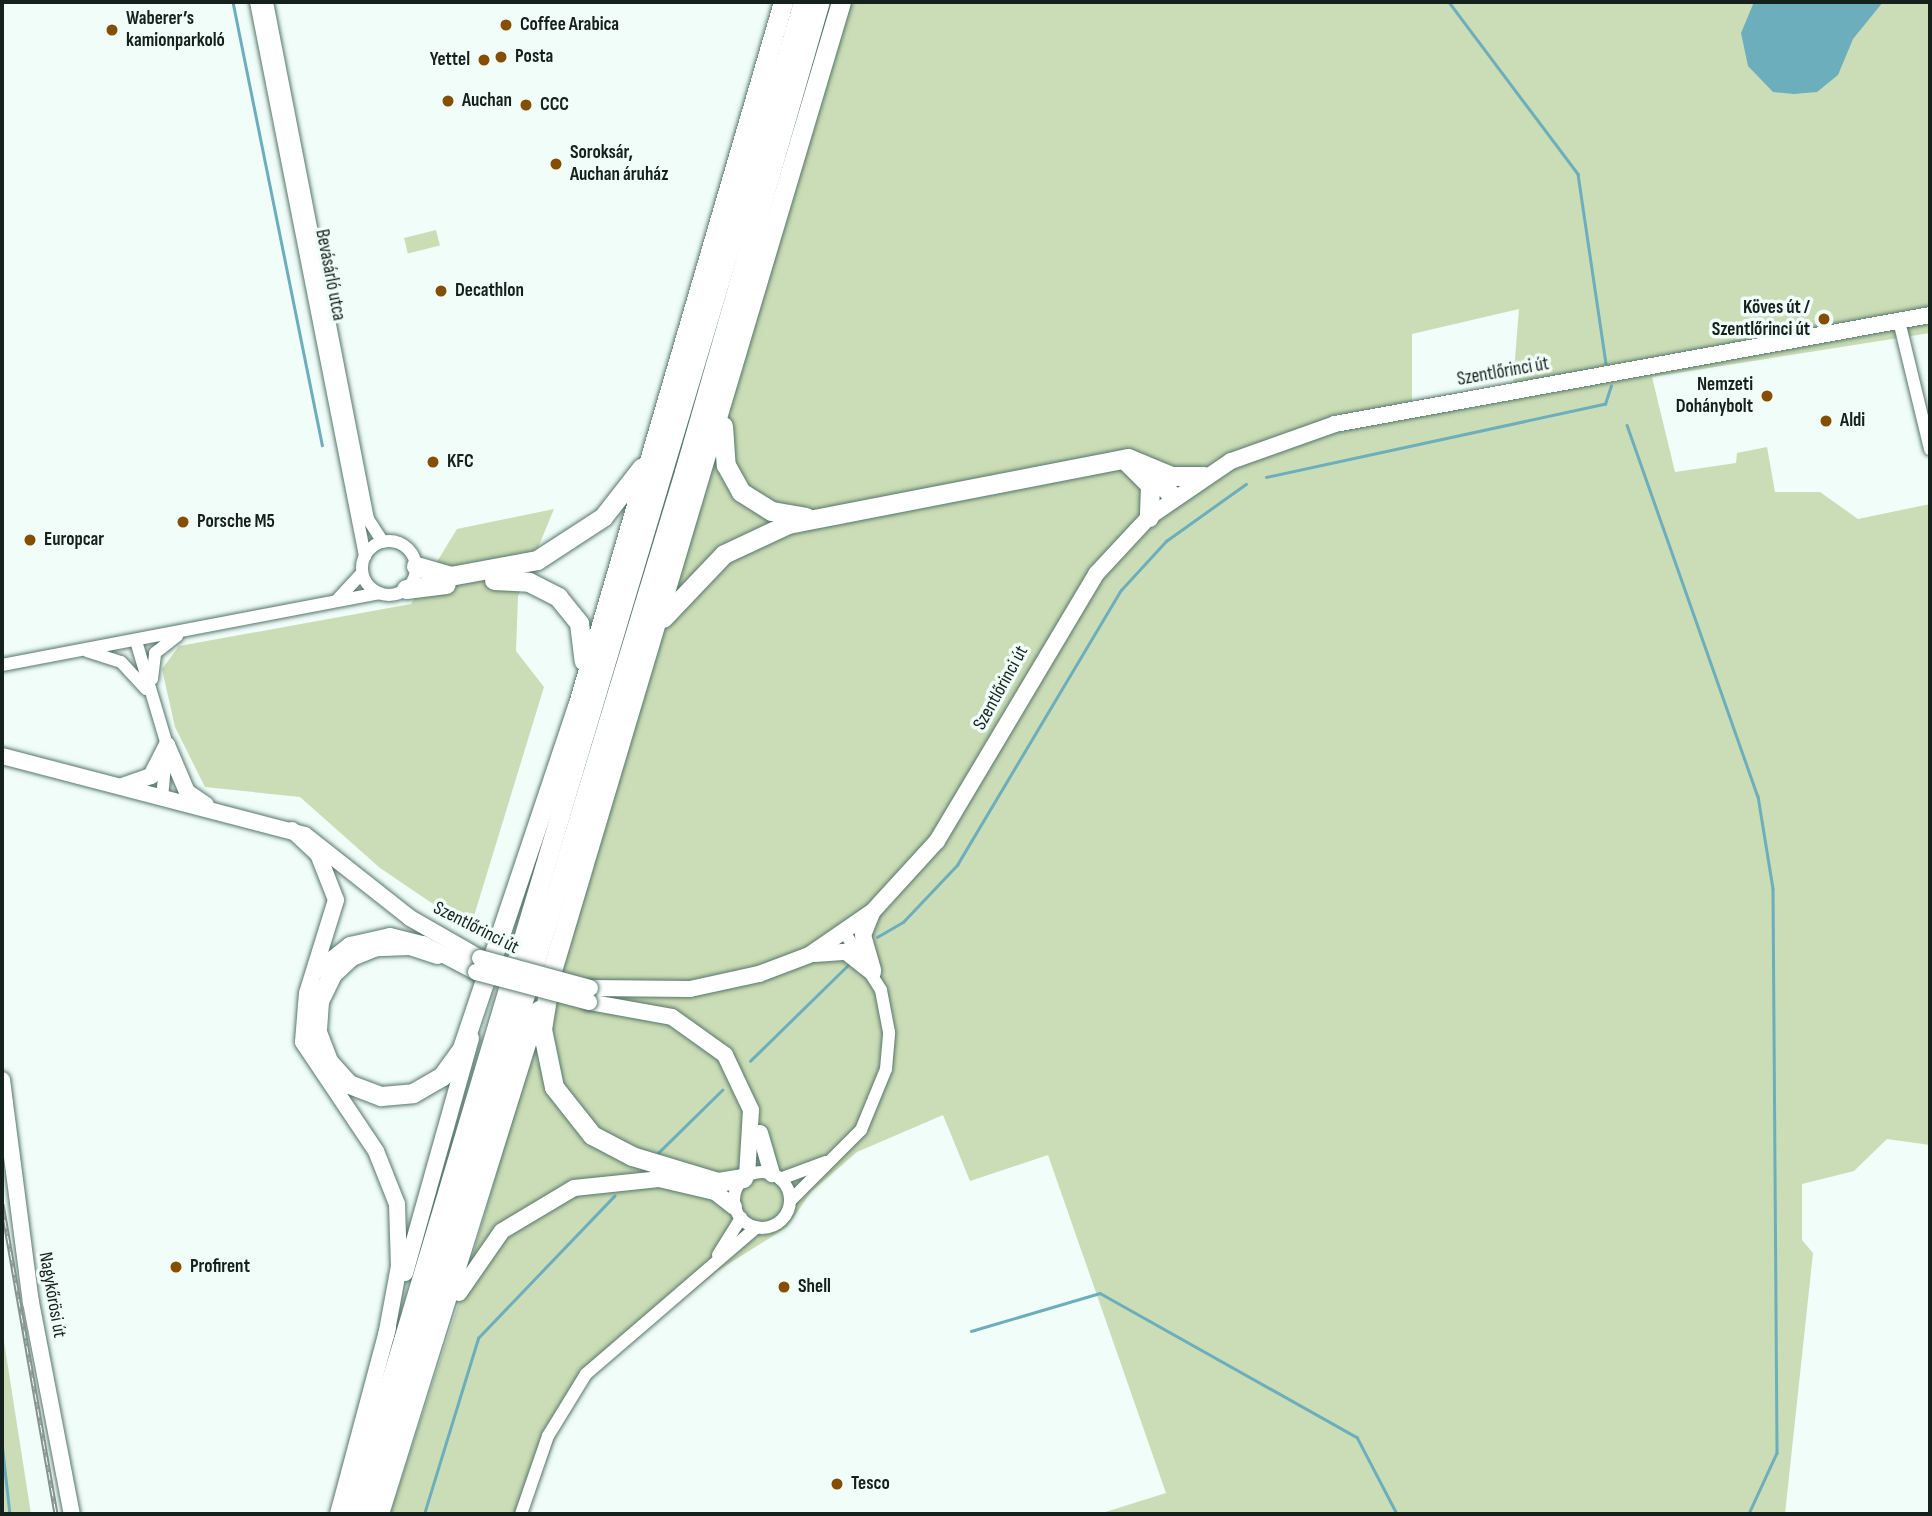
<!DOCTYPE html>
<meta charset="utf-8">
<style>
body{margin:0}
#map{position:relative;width:1932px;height:1516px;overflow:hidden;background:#f0fdf8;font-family:"Sofia Sans Condensed",sans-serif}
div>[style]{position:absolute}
.green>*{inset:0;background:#cbddb6;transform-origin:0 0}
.water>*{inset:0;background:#6caebc}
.stream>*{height:2.5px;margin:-1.25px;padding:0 1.25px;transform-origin:1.25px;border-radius:1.25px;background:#6caebc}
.roads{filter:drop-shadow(0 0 2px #56766a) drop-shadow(0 0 2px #56766a)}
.minor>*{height:12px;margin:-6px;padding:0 6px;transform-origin:6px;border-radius:6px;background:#fff}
.minor>.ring{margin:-6px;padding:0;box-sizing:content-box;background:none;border:12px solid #fff;border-radius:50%}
.major>*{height:16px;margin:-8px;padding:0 8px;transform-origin:8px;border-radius:8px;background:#fff}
.highway>*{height:19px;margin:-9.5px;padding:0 9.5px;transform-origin:9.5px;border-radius:9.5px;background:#fff}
.rail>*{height:5px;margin-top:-2.5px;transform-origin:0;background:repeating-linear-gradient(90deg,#f0fdf8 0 8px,#85928d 0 16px);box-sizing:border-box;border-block:2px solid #85928d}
.bridges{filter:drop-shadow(0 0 2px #56766a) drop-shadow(0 0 2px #56766a)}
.major-bridge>*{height:16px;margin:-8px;padding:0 8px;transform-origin:8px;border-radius:8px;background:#fff}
.dots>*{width:19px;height:19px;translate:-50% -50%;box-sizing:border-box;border:4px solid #f0fdf8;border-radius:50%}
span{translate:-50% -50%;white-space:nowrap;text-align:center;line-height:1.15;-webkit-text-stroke:7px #f0fdf8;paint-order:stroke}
.poi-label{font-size:19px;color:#14211c;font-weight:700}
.left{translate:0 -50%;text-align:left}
.right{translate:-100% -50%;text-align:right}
.street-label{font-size:19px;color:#14211c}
.frame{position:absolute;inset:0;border:4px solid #14211c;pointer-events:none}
</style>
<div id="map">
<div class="green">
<i style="clip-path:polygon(evenodd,849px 2px,1930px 2px,1930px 333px,1652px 377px,1675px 472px,1736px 463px,1737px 453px,1767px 447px,1775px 492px,1820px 492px,1858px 519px,1930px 504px,1930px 1145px,1887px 1139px,1854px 1171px,1802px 1184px,1802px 1240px,1813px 1253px,1785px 1514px,1099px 1514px,1166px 1493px,1048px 1155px,970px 1181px,943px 1115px,857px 1152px,811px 1192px,787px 1227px,716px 1272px,594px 1372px,559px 1427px,527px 1514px,390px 1514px,458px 1305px,480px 1263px,472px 1258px,511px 1123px,849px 2px,1519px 309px,1513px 384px,1412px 401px,1412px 334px,1519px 309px)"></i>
<i style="left:436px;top:230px;width:16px;height:33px;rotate:76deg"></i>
<i style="clip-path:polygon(554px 509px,518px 596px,516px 651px,544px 687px,470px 929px,380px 868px,300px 797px,205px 787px,175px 727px,162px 669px,179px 646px,411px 604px,457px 529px)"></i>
<i style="clip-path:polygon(3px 1335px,31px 1514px,2px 1514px)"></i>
</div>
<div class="water">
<i style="clip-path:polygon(1754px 2px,1883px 2px,1853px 39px,1838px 75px,1817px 92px,1794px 94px,1773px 92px,1748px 66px,1741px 33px)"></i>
</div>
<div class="stream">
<i style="left:233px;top:2px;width:452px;rotate:78.6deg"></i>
<i style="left:1449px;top:2px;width:215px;rotate:53.1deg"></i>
<i style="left:1578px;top:174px;width:191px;rotate:81.6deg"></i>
<i style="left:1627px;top:425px;width:393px;rotate:70.6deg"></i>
<i style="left:1758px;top:796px;width:94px;rotate:80.8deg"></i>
<i style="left:1773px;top:889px;width:564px;rotate:89.59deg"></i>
<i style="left:1777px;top:1453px;width:67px;rotate:114.7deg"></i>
<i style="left:1266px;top:477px;width:347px;rotate:-12.2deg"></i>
<i style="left:1605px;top:404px;width:19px;rotate:-72deg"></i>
<i style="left:877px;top:937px;width:30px;rotate:-30deg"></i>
<i style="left:903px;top:922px;width:79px;rotate:-46.5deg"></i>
<i style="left:957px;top:865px;width:320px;rotate:-59.2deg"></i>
<i style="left:1121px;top:590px;width:67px;rotate:-47.4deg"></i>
<i style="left:1166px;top:541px;width:98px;rotate:-35.5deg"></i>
<i style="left:750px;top:1061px;width:137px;rotate:-44.4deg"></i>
<i style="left:658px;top:1153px;width:90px;rotate:-44.5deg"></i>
<i style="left:971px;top:1331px;width:134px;rotate:-16.4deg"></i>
<i style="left:1100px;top:1293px;width:295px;rotate:29.3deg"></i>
<i style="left:1357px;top:1437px;width:87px;rotate:62.5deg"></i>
<i style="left:2px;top:1443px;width:71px;rotate:83.6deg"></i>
<i style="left:424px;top:1514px;width:184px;rotate:-72.9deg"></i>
<i style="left:478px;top:1338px;width:197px;rotate:-46.2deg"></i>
</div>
<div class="roads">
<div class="minor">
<i style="left:256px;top:2px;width:565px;rotate:78.87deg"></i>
<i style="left:267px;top:2px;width:527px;rotate:78.95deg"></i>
<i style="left:368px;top:519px;width:27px;rotate:57deg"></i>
<i style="left:1899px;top:321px;width:132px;rotate:76.4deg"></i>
<i class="ring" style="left:362px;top:541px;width:42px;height:42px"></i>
<i style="left:336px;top:601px;width:38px;rotate:-47deg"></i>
<i style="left:136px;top:641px;width:109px;rotate:73.4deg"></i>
<i style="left:167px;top:745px;width:53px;rotate:95.4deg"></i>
<i style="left:87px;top:651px;width:36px;rotate:18deg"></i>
<i style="left:121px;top:662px;width:37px;rotate:47deg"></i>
<i style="left:2px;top:665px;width:383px;rotate:-10.8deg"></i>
<i style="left:152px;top:679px;width:26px;rotate:-83deg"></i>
<i style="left:155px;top:653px;width:28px;rotate:-38deg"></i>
<i class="ring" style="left:734px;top:1172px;width:44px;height:44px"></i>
<i style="left:780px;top:1179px;width:49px;rotate:-20.3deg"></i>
<i style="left:790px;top:1201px;width:100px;rotate:-45deg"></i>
<i style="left:861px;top:1130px;width:66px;rotate:-67.7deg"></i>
<i style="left:886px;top:1069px;width:37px;rotate:-85deg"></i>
<i style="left:889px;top:1032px;width:43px;rotate:-100.8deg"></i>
<i style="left:881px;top:990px;width:67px;rotate:-122.3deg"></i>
<i style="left:718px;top:1255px;width:44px;rotate:-58.1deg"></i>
<i style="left:521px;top:1514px;width:83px;rotate:-70.9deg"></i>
<i style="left:548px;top:1436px;width:73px;rotate:-58.5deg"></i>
<i style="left:586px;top:1374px;width:225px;rotate:-40.7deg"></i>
</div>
<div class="major">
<i style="left:167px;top:745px;width:51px;rotate:66.9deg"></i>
<i style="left:187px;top:792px;width:23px;rotate:34deg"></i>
<i style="left:2px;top:756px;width:313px;rotate:14.6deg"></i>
<i style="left:305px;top:835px;width:134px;rotate:38.3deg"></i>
<i style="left:410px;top:918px;width:81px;rotate:29.7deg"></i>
<i style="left:122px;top:786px;width:31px;rotate:-19deg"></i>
<i style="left:151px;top:776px;width:35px;rotate:-63deg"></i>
<i style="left:292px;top:830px;width:35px;rotate:43deg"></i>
<i style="left:318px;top:854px;width:49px;rotate:68.6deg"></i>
<i style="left:336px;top:900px;width:97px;rotate:107.3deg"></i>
<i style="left:307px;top:993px;width:49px;rotate:94.7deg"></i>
<i style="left:303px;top:1042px;width:131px;rotate:56.2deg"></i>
<i style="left:376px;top:1151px;width:57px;rotate:68.4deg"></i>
<i style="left:397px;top:1204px;width:62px;rotate:88.2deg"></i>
<i style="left:399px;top:1266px;width:71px;rotate:100.5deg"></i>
<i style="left:872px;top:913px;width:24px;rotate:112deg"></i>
<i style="left:863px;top:935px;width:37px;rotate:74deg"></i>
<i style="left:815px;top:954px;width:31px;rotate:-4deg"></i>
<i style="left:846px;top:952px;width:34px;rotate:38deg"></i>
<i style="left:318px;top:970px;width:41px;rotate:-38deg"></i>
<i style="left:350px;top:945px;width:41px;rotate:-12.7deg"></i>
<i style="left:390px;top:936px;width:34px;rotate:14deg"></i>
<i style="left:423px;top:944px;width:60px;rotate:27.8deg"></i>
<i style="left:590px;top:988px;width:100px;rotate:0.6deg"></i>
<i style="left:690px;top:989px;width:71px;rotate:-12.3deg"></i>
<i style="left:759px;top:974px;width:53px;rotate:-20.8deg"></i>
<i style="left:809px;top:955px;width:78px;rotate:-34.5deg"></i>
<i style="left:873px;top:911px;width:95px;rotate:-47.6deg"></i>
<i style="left:937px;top:841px;width:311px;rotate:-59.2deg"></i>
<i style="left:1096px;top:574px;width:78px;rotate:-47.1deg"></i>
<i style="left:1149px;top:517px;width:99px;rotate:-34.3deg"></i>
<i style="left:1231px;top:461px;width:110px;rotate:-19.6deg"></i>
<i style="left:1335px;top:424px;width:605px;rotate:-10.38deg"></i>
<i style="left:589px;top:1002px;width:84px;rotate:10.2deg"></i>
<i style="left:672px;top:1017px;width:65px;rotate:35.6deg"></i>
<i style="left:725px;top:1055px;width:61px;rotate:64.7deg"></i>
<i style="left:751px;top:1110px;width:65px;rotate:93.5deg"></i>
<i style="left:2px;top:1080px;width:224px;rotate:82.6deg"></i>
<i style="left:31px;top:1302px;width:216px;rotate:79.1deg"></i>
<i style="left:760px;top:1133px;width:43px;rotate:73.7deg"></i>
<i style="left:405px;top:1273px;width:244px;rotate:-74.3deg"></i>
<i style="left:459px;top:1293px;width:75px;rotate:-55.3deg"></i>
<i style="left:502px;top:1231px;width:84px;rotate:-30.8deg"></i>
<i style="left:574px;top:1188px;width:85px;rotate:-6deg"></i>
<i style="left:659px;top:1179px;width:57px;rotate:13.1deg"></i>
<i style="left:715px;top:1192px;width:24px;rotate:38deg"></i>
<i style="left:338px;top:1514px;width:193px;rotate:-75deg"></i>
<i style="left:381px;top:1514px;width:529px;rotate:-72.63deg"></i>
</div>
<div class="highway">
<i style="left:723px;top:426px;width:39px;rotate:86deg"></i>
<i style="left:726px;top:465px;width:31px;rotate:61deg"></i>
<i style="left:741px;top:492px;width:36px;rotate:32deg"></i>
<i style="left:772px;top:511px;width:34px;rotate:10deg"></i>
<i style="left:1126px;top:461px;width:34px;rotate:45deg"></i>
<i style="left:1150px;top:485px;width:32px;rotate:92deg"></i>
<i style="left:1151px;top:473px;width:33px;rotate:47deg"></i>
<i style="left:416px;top:566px;width:35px;rotate:16deg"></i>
<i style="left:450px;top:576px;width:88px;rotate:-10.4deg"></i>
<i style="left:537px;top:560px;width:79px;rotate:-33.1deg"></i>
<i style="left:603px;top:517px;width:63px;rotate:-52deg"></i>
<i style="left:494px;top:580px;width:35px;rotate:3deg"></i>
<i style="left:529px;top:582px;width:33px;rotate:27deg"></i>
<i style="left:558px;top:597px;width:33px;rotate:51deg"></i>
<i style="left:579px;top:623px;width:38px;rotate:83deg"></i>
<i style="left:406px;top:589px;width:40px;rotate:-7.1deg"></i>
<i style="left:663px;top:618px;width:88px;rotate:-46.4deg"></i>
<i style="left:724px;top:554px;width:71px;rotate:-25.1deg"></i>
<i style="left:788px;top:524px;width:346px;rotate:-11deg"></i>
<i style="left:1128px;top:458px;width:47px;rotate:22.7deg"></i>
<i style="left:1171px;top:476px;width:33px"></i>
<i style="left:437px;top:954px;width:29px;rotate:-162deg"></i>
<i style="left:409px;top:945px;width:33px;rotate:178deg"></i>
<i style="left:376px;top:946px;width:27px;rotate:158deg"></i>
<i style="left:351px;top:956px;width:26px;rotate:137deg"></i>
<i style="left:332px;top:974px;width:30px;rotate:116deg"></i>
<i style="left:319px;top:1001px;width:31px;rotate:94deg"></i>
<i style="left:317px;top:1032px;width:31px;rotate:69deg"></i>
<i style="left:328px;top:1061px;width:31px;rotate:48deg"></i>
<i style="left:349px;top:1084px;width:34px;rotate:21deg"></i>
<i style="left:381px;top:1096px;width:32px;rotate:-5deg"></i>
<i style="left:413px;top:1093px;width:34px;rotate:-30deg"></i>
<i style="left:442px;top:1076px;width:34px;rotate:-54deg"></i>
<i style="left:462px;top:1048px;width:360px;rotate:-71.4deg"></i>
<i style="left:577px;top:707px;width:734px;rotate:-73.71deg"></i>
<i style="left:743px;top:1178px;width:25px;rotate:171deg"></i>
<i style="left:718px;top:1182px;width:90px;rotate:-163.2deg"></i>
<i style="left:632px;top:1156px;width:45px;rotate:-152.3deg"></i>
<i style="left:592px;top:1135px;width:61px;rotate:-128.4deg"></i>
<i style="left:554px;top:1087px;width:59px;rotate:-101.7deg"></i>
<i style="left:542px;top:1029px;width:56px;rotate:-80.7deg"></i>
<i style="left:551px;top:974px;width:1014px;rotate:-73.39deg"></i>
<i style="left:351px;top:1514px;width:1578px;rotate:-73.36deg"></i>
<i style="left:367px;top:1514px;width:1089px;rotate:-73.08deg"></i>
<i style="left:684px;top:472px;width:489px;rotate:-73.9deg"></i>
</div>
</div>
<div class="rail">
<i style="left:2px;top:1204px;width:315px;rotate:80.1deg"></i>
</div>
<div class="bridges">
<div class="major-bridge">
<i style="left:480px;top:958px;width:114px;rotate:15.3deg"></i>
<i style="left:476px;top:972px;width:117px;rotate:14.9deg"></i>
</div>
</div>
<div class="dots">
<i style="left:506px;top:25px;background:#864e00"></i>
<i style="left:112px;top:30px;background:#864e00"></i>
<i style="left:501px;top:57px;background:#864e00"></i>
<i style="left:484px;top:60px;background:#864e00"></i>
<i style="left:448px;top:101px;background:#864e00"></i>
<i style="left:526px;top:105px;background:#864e00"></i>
<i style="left:556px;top:164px;background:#864e00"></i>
<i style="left:441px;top:291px;background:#864e00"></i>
<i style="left:1824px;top:319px;background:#864e00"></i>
<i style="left:1767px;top:396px;background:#864e00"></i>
<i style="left:1826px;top:421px;background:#864e00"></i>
<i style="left:433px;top:462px;background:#864e00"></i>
<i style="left:183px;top:522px;background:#864e00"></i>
<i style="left:30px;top:540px;background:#864e00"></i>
<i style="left:176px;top:1267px;background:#864e00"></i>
<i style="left:784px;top:1287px;background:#864e00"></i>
<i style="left:837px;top:1484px;background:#864e00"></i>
</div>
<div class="poi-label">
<span class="left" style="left:126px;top:30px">Waberer’s<br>kamionparkoló</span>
<span class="left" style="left:520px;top:25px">Coffee Arabica</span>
<span class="left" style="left:515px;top:57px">Posta</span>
<span class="right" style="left:470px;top:60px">Yettel</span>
<span class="left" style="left:462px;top:101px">Auchan</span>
<span class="left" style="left:540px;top:105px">CCC</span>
<span class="left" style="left:570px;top:164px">Soroksár,<br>Auchan áruház</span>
<span class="left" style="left:455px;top:291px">Decathlon</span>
<span class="right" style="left:1810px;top:319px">Köves út /<br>Szentlőrinci út</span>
<span class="right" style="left:1753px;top:396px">Nemzeti<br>Dohánybolt</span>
<span class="left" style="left:1840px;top:421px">Aldi</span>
<span class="left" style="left:447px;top:462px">KFC</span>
<span class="left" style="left:197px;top:522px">Porsche M5</span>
<span class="left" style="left:44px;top:540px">Europcar</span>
<span class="left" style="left:190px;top:1267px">Profirent</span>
<span class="left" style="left:798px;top:1287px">Shell</span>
<span class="left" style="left:851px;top:1484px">Tesco</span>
</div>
<div class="street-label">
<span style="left:330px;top:275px;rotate:79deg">Bevásárló utca</span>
<span style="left:1503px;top:372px;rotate:-10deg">Szentlőrinci út</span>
<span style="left:1001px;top:688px;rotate:-61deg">Szentlőrinci út</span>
<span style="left:476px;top:928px;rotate:27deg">Szentlőrinci út</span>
<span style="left:52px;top:1295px;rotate:80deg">Nagykőrösi út</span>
</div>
<div class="frame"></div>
</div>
